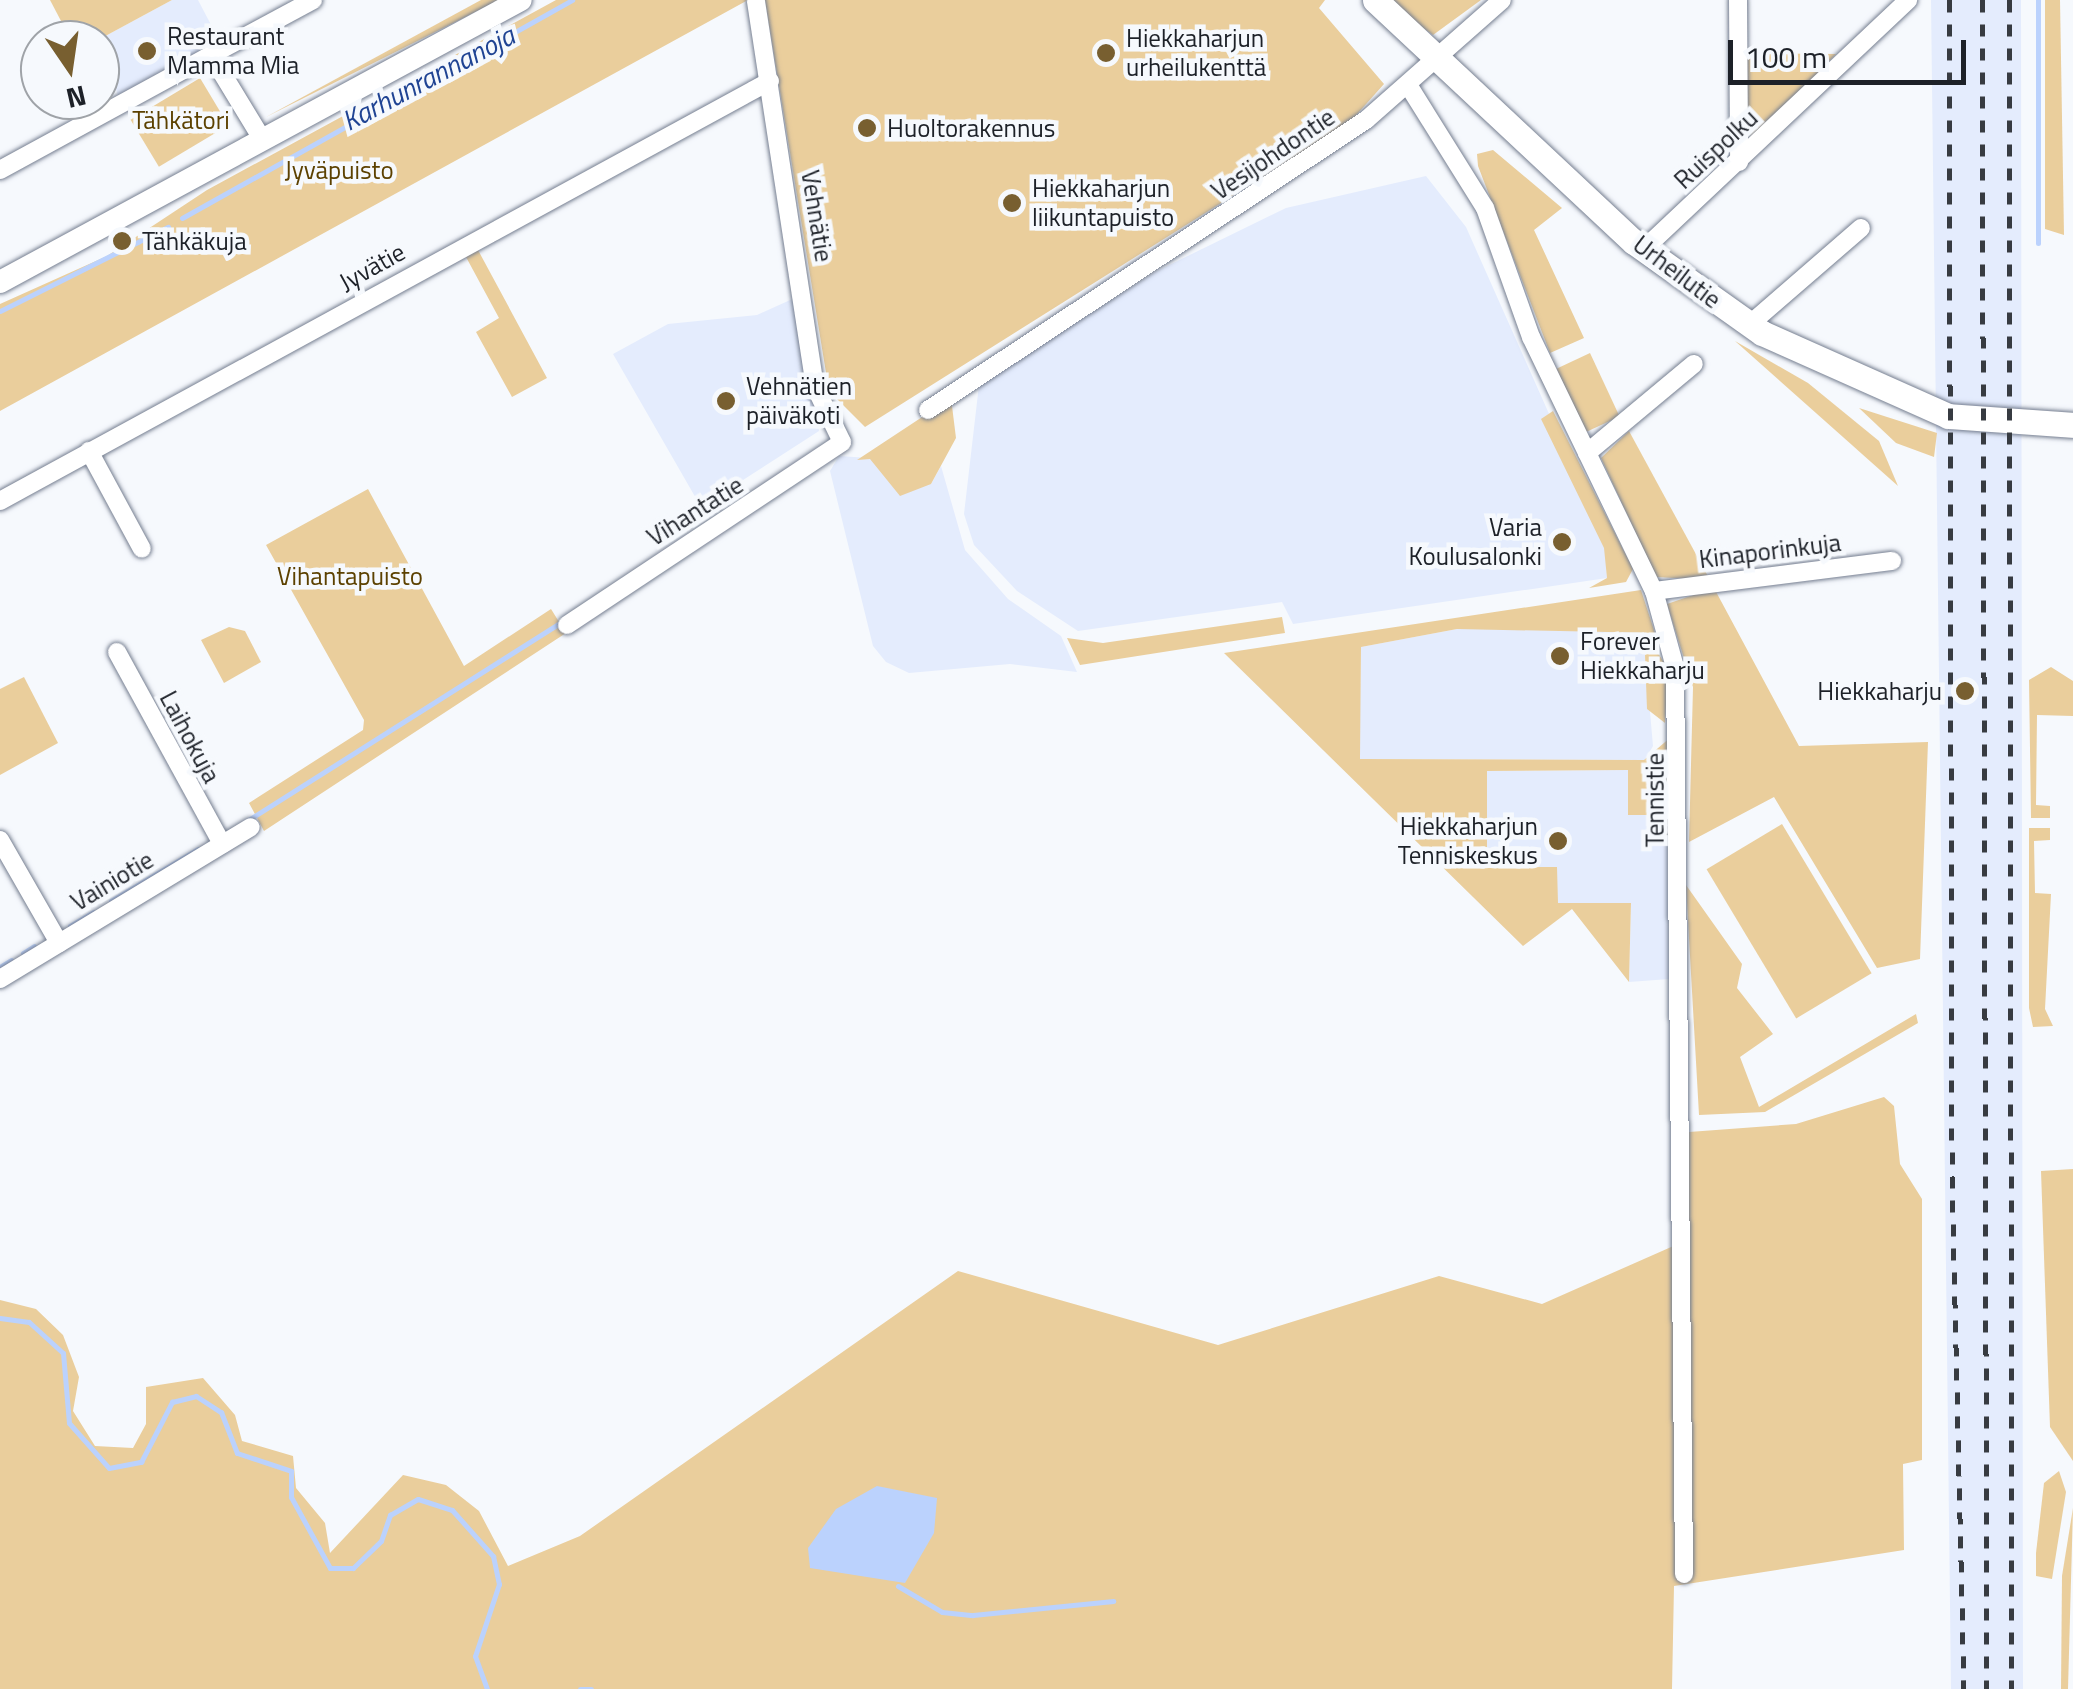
<!DOCTYPE html>
<meta charset="utf-8">
<style>
body{margin:0}
#map{position:relative;width:2073px;height:1689px;overflow:hidden;background:#f6f9fd;font-family:"Titillium Web",sans-serif}
div>[style]{position:absolute}
.built>*{inset:0;background:#e4ecfd}
.green>*{inset:0;background:#eace9c;transform-origin:0 0}
.water>*{inset:0;background:#bbd2fd}
.stream>*{height:5px;margin:-2.5px;padding:0 2.5px;transform-origin:2.5px;border-radius:2.5px;background:#bbd2fd}
.roads{filter:drop-shadow(0 0 2px #757e90) drop-shadow(0 0 2px #757e90)}
.minor>*{height:18px;margin:-9px;padding:0 9px;transform-origin:9px;border-radius:9px;background:#fff}
.tertiary>*{height:22px;margin:-11px;padding:0 11px;transform-origin:11px;border-radius:11px;background:#fff}
.secondary>*{height:25px;margin:-12.5px;padding:0 12.5px;transform-origin:12.5px;border-radius:12.5px;background:#fff}
.rail>*{height:5px;margin-top:-2.5px;transform-origin:0;background:repeating-linear-gradient(90deg,#373b41 0 12px,transparent 0 24px)}
.dots>*{width:28px;height:28px;translate:-50% -50%;box-sizing:border-box;border:5px solid #f6f9fd;border-radius:50%}
span{translate:-50% -50%;white-space:nowrap;text-align:center;line-height:1.15;-webkit-text-stroke:9px #f6f9fd;paint-order:stroke}
.poi-label{font-size:25px;color:#1d2128}
.left{translate:0 -50%;text-align:left}
.right{translate:-100% -50%;text-align:right}
.park-label{font-size:25px;color:#5c4100}
.street-label{font-size:25px;color:#1d2128}
.water-label{font-size:28px;color:#1f4393;font-style:italic}
.north{position:absolute;left:20px;top:20px;width:100px;height:100px;box-sizing:border-box;background:#f6f9fd;border:2px solid #9fa3a8;border-radius:50%;rotate:167deg;font-size:28px;font-weight:700;line-height:40px;text-align:center;color:#1d2128}
.north::after{content:'';display:block;margin:auto;width:35px;height:45px;background:#785f30;clip-path:polygon(50% 0,100% 100%,50% 72%,0 100%)}
.scale{position:absolute;left:1728px;top:40px;width:238px;height:45px;box-sizing:border-box;border:5px solid #1d2128;border-top:0;padding-left:12px;font-size:30px;line-height:35px;white-space:nowrap;color:#1d2128;-webkit-text-stroke:8px #f6f9fd;paint-order:stroke}
</style>
<div id="map">
<div class="built">
<i style="clip-path:polygon(172px 0,198px 0,219px 40px,118px 95px,98px 40px)"></i>
<i style="clip-path:polygon(1931px 0,2021px 0,2023px 1689px,1951px 1689px)"></i>
<i style="clip-path:polygon(1426px 176px,1466px 227px,1605px 540px,1607px 578px,1293px 624px,1282px 602px,1078px 631px,1017px 591px,974px 545px,964px 514px,979px 385px,1157px 271px,1286px 208px)"></i>
<i style="clip-path:polygon(799px 296px,819px 431px,701px 507px,613px 354px,668px 324px,757px 315px)"></i>
<i style="clip-path:polygon(839px 456px,869px 458px,931px 484px,941px 466px,965px 550px,1008px 599px,1061px 636px,1077px 672px,1010px 664px,909px 673px,886px 662px,873px 646px,830px 471px)"></i>
<i style="clip-path:polygon(1559px 628px,1655px 633px,1645px 655px,1653px 746px,1645px 760px,1359px 759px,1361px 647px,1457px 629px)"></i>
<i style="clip-path:polygon(1628px 770px,1667px 846px,1669px 979px,1629px 982px,1631px 903px,1557px 903px,1487px 868px,1487px 771px)"></i>
</div>
<div class="green">
<i style="clip-path:polygon(50px 0,172px 0,98px 40px,71px 40px)"></i>
<i style="clip-path:polygon(481px 0,499px 0,266px 117px)"></i>
<i style="clip-path:polygon(556px 0,748px 0,0 411px,0 304px,107px 256px,207px 190px)"></i>
<i style="clip-path:polygon(765px 0,1325px 0,1319px 8px,1384px 84px,1350px 122px,865px 427px,829px 391px)"></i>
<i style="clip-path:polygon(1384px 0,1481px 0,1433px 35px)"></i>
<i style="clip-path:polygon(2045px 0,2060px 0,2064px 235px,2045px 229px)"></i>
<i style="clip-path:polygon(1743px 53px,1836px 54px,1745px 150px)"></i>
<i style="left:200px;top:78px;width:55px;height:81px;rotate:59deg"></i>
<i style="clip-path:polygon(1493px 150px,1562px 208px,1534px 230px,1584px 338px,1550px 353px,1478px 166px,1477px 154px)"></i>
<i style="clip-path:polygon(478px 250px,547px 378px,512px 397px,476px 332px,499px 318px,466px 257px)"></i>
<i style="clip-path:polygon(1735px 341px,1808px 383px,1879px 441px,1898px 486px)"></i>
<i style="left:1590px;top:353px;width:70px;height:37px;rotate:65deg"></i>
<i style="clip-path:polygon(951px 398px,956px 438px,931px 484px,900px 496px,870px 459px,857px 460px)"></i>
<i style="clip-path:polygon(1859px 408px,1937px 433px,1934px 457px,1896px 443px)"></i>
<i style="clip-path:polygon(1553px 411px,1633px 569px,1626px 582px,1589px 588px,1607px 578px,1604px 548px,1541px 419px)"></i>
<i style="clip-path:polygon(1629px 431px,1710px 580px,1656px 577px,1601px 458px)"></i>
<i style="clip-path:polygon(368px 489px,464px 666px,551px 609px,566px 633px,264px 831px,249px 803px,363px 730px,364px 720px,266px 545px)"></i>
<i style="clip-path:polygon(1714px 588px,1799px 746px,1928px 742px,1920px 959px,1877px 968px,1774px 797px,1689px 842px,1693px 687px,1667px 604px)"></i>
<i style="clip-path:polygon(1641px 590px,1655px 633px,1457px 629px,1361px 647px,1360px 759px,1644px 760px,1671px 737px,1667px 846px,1652px 815px,1628px 815px,1628px 770px,1487px 771px,1487px 867px,1557px 867px,1558px 903px,1631px 903px,1629px 982px,1572px 909px,1523px 946px,1224px 653px)"></i>
<i style="clip-path:polygon(1282px 617px,1285px 633px,1080px 665px,1067px 638px,1103px 643px)"></i>
<i style="clip-path:polygon(229px 627px,245px 631px,261px 662px,224px 683px,201px 640px)"></i>
<i style="clip-path:polygon(1655px 649px,1668px 668px,1665px 723px,1647px 709px,1645px 655px)"></i>
<i style="clip-path:polygon(2051px 667px,2073px 681px,2073px 716px,2037px 715px,2036px 805px,2050px 806px,2050px 818px,2031px 818px,2029px 680px)"></i>
<i style="clip-path:polygon(24px 677px,58px 743px,0 775px,0 689px)"></i>
<i style="left:1782px;top:824px;width:174px;height:88px;rotate:59deg"></i>
<i style="clip-path:polygon(2029px 828px,2050px 828px,2050px 840px,2034px 841px,2035px 893px,2051px 894px,2045px 1009px,2053px 1026px,2033px 1027px,2029px 1008px)"></i>
<i style="clip-path:polygon(1686px 885px,1742px 964px,1737px 988px,1773px 1034px,1740px 1057px,1759px 1107px,1916px 1014px,1918px 1023px,1765px 1112px,1699px 1115px)"></i>
<i style="clip-path:polygon(1884px 1097px,1894px 1106px,1900px 1164px,1922px 1199px,1922px 1460px,1903px 1464px,1904px 1550px,1674px 1586px,1672px 1689px,0 1689px,0 1300px,36px 1309px,63px 1335px,79px 1377px,73px 1411px,95px 1446px,133px 1448px,146px 1424px,146px 1387px,203px 1378px,235px 1415px,242px 1441px,293px 1456px,296px 1488px,325px 1523px,330px 1553px,403px 1475px,446px 1485px,479px 1511px,508px 1566px,580px 1536px,958px 1271px,1218px 1345px,1439px 1276px,1542px 1304px,1687px 1240px,1689px 1132px,1796px 1124px)"></i>
<i style="clip-path:polygon(2073px 1169px,2073px 1461px,2050px 1427px,2041px 1171px)"></i>
<i style="clip-path:polygon(2059px 1471px,2066px 1492px,2052px 1579px,2036px 1576px,2036px 1553px,2044px 1483px)"></i>
<i style="clip-path:polygon(2073px 1508px,2068px 1689px,2061px 1689px,2062px 1576px)"></i>
</div>
<div class="water">
<i style="clip-path:polygon(877px 1486px,937px 1498px,934px 1533px,905px 1583px,810px 1568px,808px 1548px,836px 1509px)"></i>
</div>
<div class="stream">
<i style="left:182px;top:218px;width:447px;rotate:-29.2deg"></i>
<i style="left:2038px;top:243px;width:243px;rotate:-90deg"></i>
<i style="left:0;top:311px;width:188px;rotate:-26.6deg"></i>
<i style="left:245px;top:822px;width:374px;rotate:-32.3deg"></i>
<i style="left:111px;top:901px;width:101px;rotate:-30.9deg"></i>
<i style="left:70px;top:926px;width:27px;rotate:-31deg"></i>
<i style="left:23px;top:953px;width:13px;rotate:-32deg"></i>
<i style="left:0;top:967px;width:13px;rotate:-32deg"></i>
<i style="left:0;top:1318px;width:29px;rotate:8deg"></i>
<i style="left:29px;top:1322px;width:46px;rotate:42.4deg"></i>
<i style="left:63px;top:1353px;width:70px;rotate:85.1deg"></i>
<i style="left:69px;top:1423px;width:60px;rotate:48.4deg"></i>
<i style="left:109px;top:1468px;width:33px;rotate:-11deg"></i>
<i style="left:141px;top:1462px;width:68px;rotate:-62.7deg"></i>
<i style="left:172px;top:1402px;width:25px;rotate:-14deg"></i>
<i style="left:196px;top:1396px;width:30px;rotate:33deg"></i>
<i style="left:221px;top:1412px;width:44px;rotate:68.7deg"></i>
<i style="left:237px;top:1453px;width:57px;rotate:18.4deg"></i>
<i style="left:291px;top:1471px;width:26px;rotate:90deg"></i>
<i style="left:291px;top:1497px;width:81px;rotate:61.2deg"></i>
<i style="left:330px;top:1568px;width:23px"></i>
<i style="left:353px;top:1568px;width:39px;rotate:-44deg"></i>
<i style="left:381px;top:1541px;width:28px;rotate:-71deg"></i>
<i style="left:390px;top:1515px;width:32px;rotate:-30deg"></i>
<i style="left:418px;top:1499px;width:36px;rotate:18deg"></i>
<i style="left:452px;top:1510px;width:62px;rotate:48.3deg"></i>
<i style="left:493px;top:1556px;width:29px;rotate:78deg"></i>
<i style="left:499px;top:1584px;width:76px;rotate:108.4deg"></i>
<i style="left:475px;top:1656px;width:35px;rotate:70deg"></i>
<i style="left:898px;top:1586px;width:51px;rotate:30.6deg"></i>
<i style="left:942px;top:1612px;width:31px;rotate:6deg"></i>
<i style="left:973px;top:1615px;width:141px;rotate:-5.7deg"></i>
<i style="left:580px;top:1689px;width:11px"></i>
</div>
<div class="roads">
<div class="minor">
<i style="left:1738px;top:0;width:162px;rotate:89.6deg"></i>
<i style="left:211px;top:55px;width:116px;rotate:-28.3deg"></i>
<i style="left:1410px;top:88px;width:142px;rotate:58deg"></i>
<i style="left:1485px;top:208px;width:137px;rotate:70.4deg"></i>
<i style="left:1531px;top:337px;width:282px;rotate:64.2deg"></i>
<i style="left:1654px;top:591px;width:79px;rotate:74.6deg"></i>
<i style="left:1675px;top:667px;width:907px;rotate:89.43deg"></i>
<i style="left:0;top:170px;width:240px;rotate:-28.6deg"></i>
<i style="left:211px;top:55px;width:98px;rotate:58.7deg"></i>
<i style="left:1644px;top:249px;width:363px;rotate:-43.3deg"></i>
<i style="left:1749px;top:325px;width:148px;rotate:-40.9deg"></i>
<i style="left:928px;top:410px;width:525px;rotate:-33.51deg"></i>
<i style="left:1366px;top:120px;width:181px;rotate:-41.4deg"></i>
<i style="left:89px;top:451px;width:111px;rotate:61.6deg"></i>
<i style="left:1587px;top:453px;width:139px;rotate:-39.8deg"></i>
<i style="left:0;top:501px;width:877px;rotate:-28.61deg"></i>
<i style="left:1654px;top:591px;width:240px;rotate:-7.2deg"></i>
<i style="left:567px;top:625px;width:330px;rotate:-33.6deg"></i>
<i style="left:842px;top:442px;width:61px;rotate:-116.1deg"></i>
<i style="left:815px;top:387px;width:391px;rotate:-98.7deg"></i>
<i style="left:117px;top:652px;width:219px;rotate:61.3deg"></i>
<i style="left:0;top:840px;width:119px;rotate:60.2deg"></i>
<i style="left:0;top:979px;width:293px;rotate:-31.2deg"></i>
</div>
<div class="tertiary">
<i style="left:0;top:282px;width:592px;rotate:-28.43deg"></i>
</div>
<div class="secondary">
<i style="left:1375px;top:0;width:354px;rotate:43.1deg"></i>
<i style="left:1634px;top:242px;width:157px;rotate:35.4deg"></i>
<i style="left:1762px;top:333px;width:204px;rotate:24deg"></i>
<i style="left:1948px;top:416px;width:125px;rotate:4.1deg"></i>
</div>
</div>
<div class="rail">
<i style="left:1949px;top:0;width:1176px;rotate:89.85deg"></i>
<i style="left:1952px;top:1176px;width:513px;rotate:88.66deg"></i>
<i style="left:1982px;top:0;width:1689px;rotate:89.83deg"></i>
<i style="left:2009px;top:0;width:1689px;rotate:89.9deg"></i>
</div>
<div class="dots">
<i style="left:147px;top:51px;background:#785f30"></i>
<i style="left:1106px;top:53px;background:#785f30"></i>
<i style="left:867px;top:128px;background:#785f30"></i>
<i style="left:1012px;top:203px;background:#785f30"></i>
<i style="left:122px;top:241px;background:#785f30"></i>
<i style="left:726px;top:401px;background:#785f30"></i>
<i style="left:1562px;top:542px;background:#785f30"></i>
<i style="left:1560px;top:656px;background:#785f30"></i>
<i style="left:1965px;top:691px;background:#785f30"></i>
<i style="left:1558px;top:841px;background:#785f30"></i>
</div>
<div class="poi-label">
<span class="left" style="left:167px;top:51px">Restaurant<br>Mamma Mia</span>
<span class="left" style="left:1126px;top:53px">Hiekkaharjun<br>urheilukenttä</span>
<span class="left" style="left:887px;top:128px">Huoltorakennus</span>
<span class="left" style="left:1032px;top:203px">Hiekkaharjun<br>liikuntapuisto</span>
<span class="left" style="left:142px;top:241px">Tähkäkuja</span>
<span class="left" style="left:746px;top:401px">Vehnätien<br>päiväkoti</span>
<span class="right" style="left:1542px;top:542px">Varia<br>Koulusalonki</span>
<span class="left" style="left:1580px;top:656px">Forever<br>Hiekkaharju</span>
<span class="right" style="left:1942px;top:691px">Hiekkaharju</span>
<span class="right" style="left:1538px;top:841px">Hiekkaharjun<br>Tenniskeskus</span>
</div>
<div class="park-label">
<span style="left:181px;top:120px">Tähkätori</span>
<span style="left:339px;top:170px">Jyväpuisto</span>
<span style="left:350px;top:576px">Vihantapuisto</span>
</div>
<div class="street-label">
<span style="left:1716px;top:149px;rotate:-43deg">Ruispolku</span>
<span style="left:1273px;top:154px;rotate:-34deg">Vesijohdontie</span>
<span style="left:817px;top:216px;rotate:81deg">Vehnätie</span>
<span style="left:372px;top:267px;rotate:-29deg">Jyvätie</span>
<span style="left:1677px;top:272px;rotate:37deg">Urheilutie</span>
<span style="left:695px;top:511px;rotate:-32deg">Vihantatie</span>
<span style="left:1770px;top:551px;rotate:-7deg">Kinaporinkuja</span>
<span style="left:190px;top:737px;rotate:62deg">Laihokuja</span>
<span style="left:1655px;top:800px;rotate:-90deg">Tennistie</span>
<span style="left:112px;top:881px;rotate:-31deg">Vainiotie</span>
</div>
<div class="water-label">
<span style="left:428px;top:78px;rotate:-28deg">Karhunrannanoja</span>
</div>
<div class="north">N</div>
<div class="scale">100 m</div>
</div>
